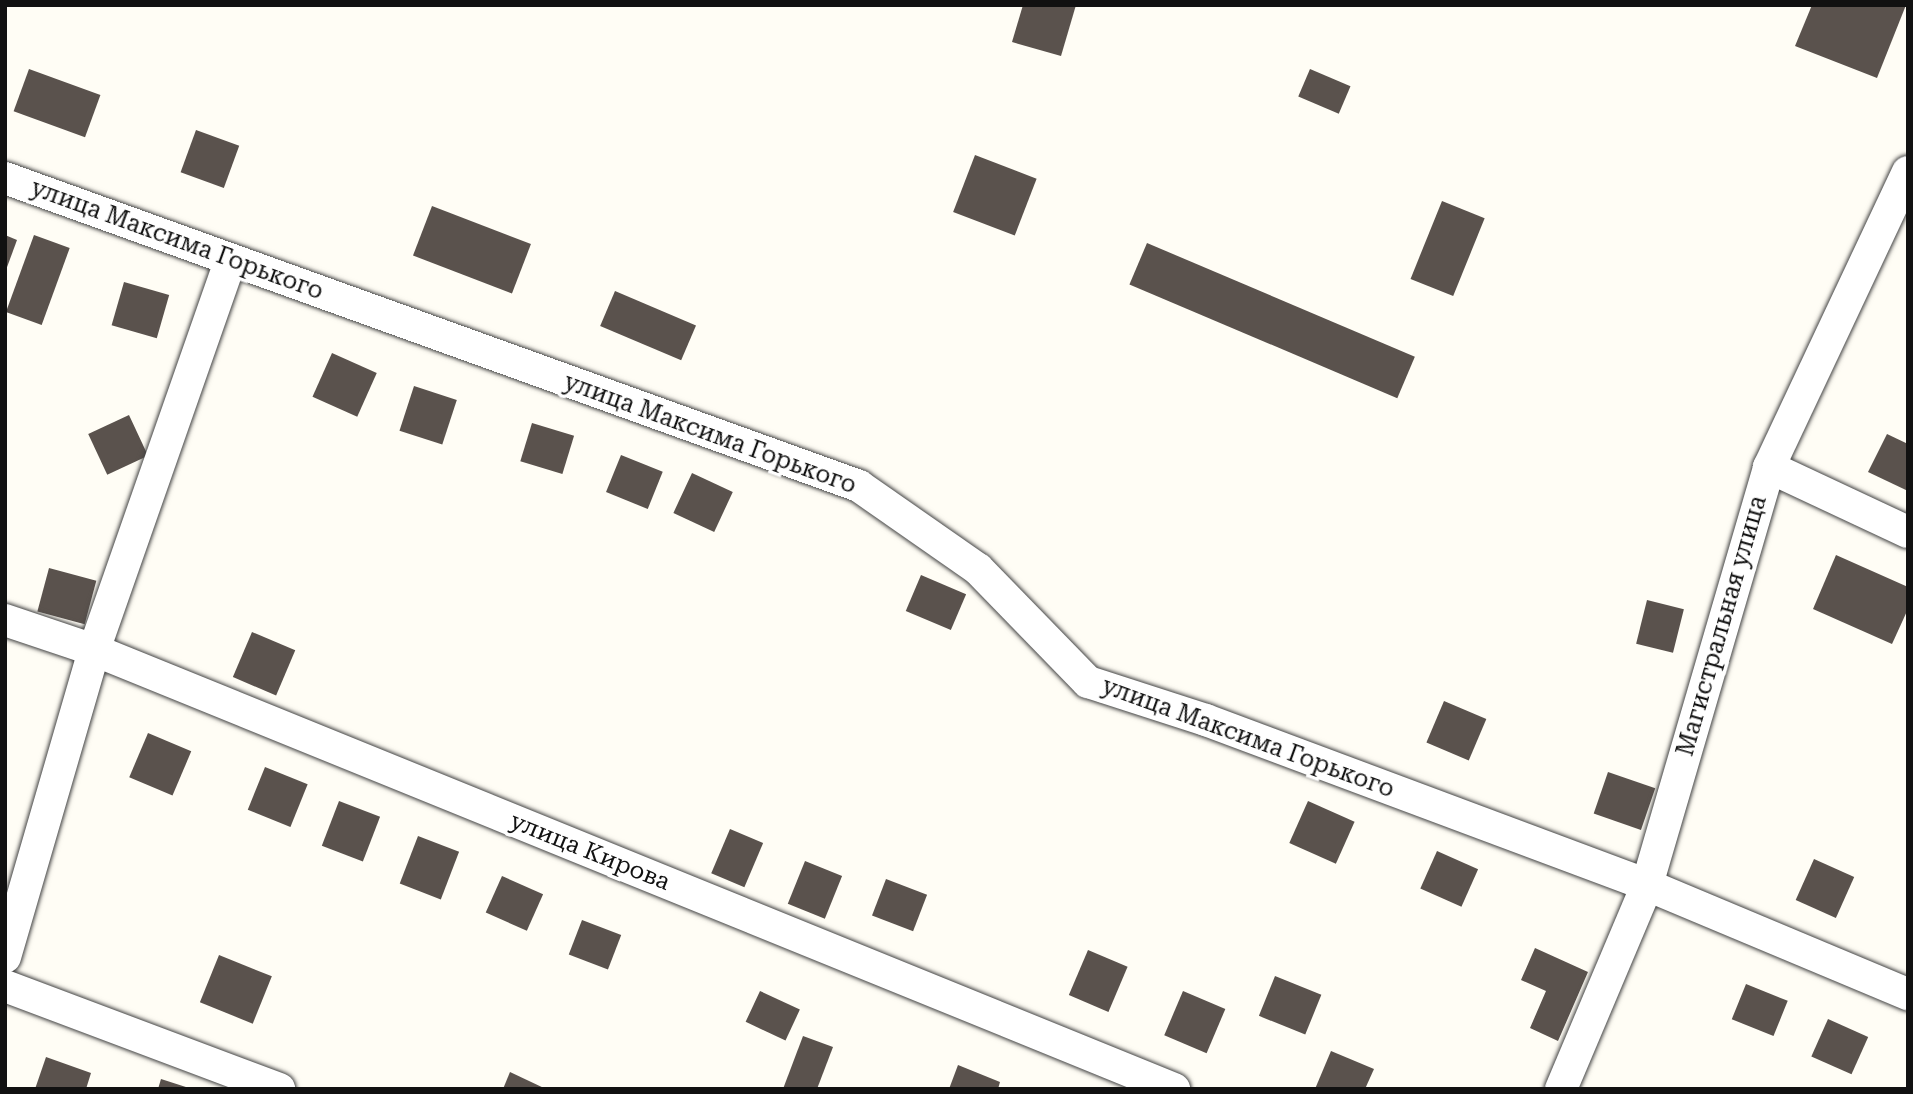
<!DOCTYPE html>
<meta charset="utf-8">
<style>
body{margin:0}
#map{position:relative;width:1913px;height:1094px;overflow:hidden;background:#fffdf5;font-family:"Roboto Serif",serif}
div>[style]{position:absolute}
.building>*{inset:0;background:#5a524d;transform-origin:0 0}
.roads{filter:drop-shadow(0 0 2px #444) drop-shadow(0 0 2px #444)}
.street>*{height:32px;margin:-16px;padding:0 16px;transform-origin:16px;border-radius:16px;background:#fff}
span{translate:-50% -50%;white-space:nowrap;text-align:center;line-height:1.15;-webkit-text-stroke:7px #fff;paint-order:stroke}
.street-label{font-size:24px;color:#111}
.frame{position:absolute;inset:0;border:7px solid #111;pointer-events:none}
</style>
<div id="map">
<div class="building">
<i style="clip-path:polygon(1023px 5px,1076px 5px,1061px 56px,1012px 42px)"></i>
<i style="clip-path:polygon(1812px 5px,1906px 5px,1877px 78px,1795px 46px)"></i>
<i style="left:29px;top:69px;width:76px;height:45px;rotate:20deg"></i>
<i style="left:1310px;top:69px;width:44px;height:30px;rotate:23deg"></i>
<i style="left:196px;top:130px;width:46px;height:45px;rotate:20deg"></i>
<i style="left:975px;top:155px;width:66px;height:61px;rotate:21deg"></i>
<i style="left:1442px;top:201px;width:46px;height:84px;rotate:22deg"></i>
<i style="left:432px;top:206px;width:106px;height:53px;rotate:21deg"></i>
<i style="clip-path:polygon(5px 235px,17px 240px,6px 270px,5px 270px)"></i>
<i style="left:34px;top:235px;width:38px;height:82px;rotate:20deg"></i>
<i style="left:1147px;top:243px;width:291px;height:45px;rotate:23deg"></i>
<i style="left:124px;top:282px;width:47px;height:45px;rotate:16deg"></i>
<i style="left:615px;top:291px;width:88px;height:38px;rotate:23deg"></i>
<i style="left:332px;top:353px;width:49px;height:48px;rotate:24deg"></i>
<i style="left:414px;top:386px;width:45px;height:47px;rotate:18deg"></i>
<i style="left:129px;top:415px;width:45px;height:45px;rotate:65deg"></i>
<i style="left:532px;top:423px;width:44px;height:40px;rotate:17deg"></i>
<i style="clip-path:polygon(1887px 434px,1908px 444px,1908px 491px,1868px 472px)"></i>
<i style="left:621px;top:455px;width:45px;height:40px;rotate:22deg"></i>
<i style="left:692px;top:473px;width:45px;height:44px;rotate:25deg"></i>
<i style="clip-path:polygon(1836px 555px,1908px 587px,1908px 609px,1892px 644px,1813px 609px)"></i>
<i style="left:49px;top:568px;width:49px;height:45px;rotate:15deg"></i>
<i style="left:921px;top:575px;width:49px;height:39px;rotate:23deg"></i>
<i style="left:1647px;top:600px;width:38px;height:45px;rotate:14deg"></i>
<i style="left:252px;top:632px;width:47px;height:49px;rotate:23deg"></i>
<i style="left:1444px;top:701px;width:46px;height:45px;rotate:23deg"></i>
<i style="left:148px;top:733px;width:47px;height:48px;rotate:23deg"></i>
<i style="left:265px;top:767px;width:46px;height:46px;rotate:22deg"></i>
<i style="left:1608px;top:772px;width:50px;height:44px;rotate:19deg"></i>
<i style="left:339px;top:801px;width:44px;height:48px;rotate:21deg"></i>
<i style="left:1308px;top:801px;width:51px;height:46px;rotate:24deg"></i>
<i style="left:730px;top:829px;width:36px;height:48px;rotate:23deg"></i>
<i style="left:418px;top:836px;width:44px;height:51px;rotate:21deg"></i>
<i style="left:1437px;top:851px;width:45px;height:41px;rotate:24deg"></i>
<i style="left:1814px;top:859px;width:44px;height:45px;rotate:24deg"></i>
<i style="left:805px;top:861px;width:40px;height:46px;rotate:22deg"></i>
<i style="left:502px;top:876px;width:45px;height:40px;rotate:24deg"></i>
<i style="left:886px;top:879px;width:44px;height:39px;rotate:21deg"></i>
<i style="left:582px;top:920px;width:42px;height:37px;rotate:21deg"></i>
<i style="clip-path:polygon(1535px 948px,1588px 972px,1558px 1041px,1530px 1028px,1546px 991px,1521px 980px)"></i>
<i style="left:1088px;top:950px;width:43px;height:49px;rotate:23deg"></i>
<i style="left:219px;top:955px;width:57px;height:51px;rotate:22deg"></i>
<i style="left:1275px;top:976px;width:50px;height:43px;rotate:22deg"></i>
<i style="left:1746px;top:984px;width:45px;height:38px;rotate:22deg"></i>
<i style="left:760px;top:991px;width:44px;height:34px;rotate:25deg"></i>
<i style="left:1183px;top:991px;width:46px;height:48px;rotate:23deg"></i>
<i style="left:1828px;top:1019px;width:44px;height:41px;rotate:24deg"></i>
<i style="clip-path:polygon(803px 1036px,833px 1047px,817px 1089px,783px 1089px)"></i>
<i style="clip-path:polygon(1331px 1051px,1374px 1069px,1365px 1089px,1315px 1089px)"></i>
<i style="clip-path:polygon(46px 1057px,91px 1073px,86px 1089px,35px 1089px)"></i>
<i style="clip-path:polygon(958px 1065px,1000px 1082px,998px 1089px,949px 1089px)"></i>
<i style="clip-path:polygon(510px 1072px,546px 1089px,503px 1089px)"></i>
<i style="clip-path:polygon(161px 1079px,189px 1088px,189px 1089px,158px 1089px)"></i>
</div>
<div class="roads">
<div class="street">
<i style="left:5px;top:178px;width:908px;rotate:19.83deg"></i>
<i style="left:859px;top:486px;width:145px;rotate:34.9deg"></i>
<i style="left:978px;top:569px;width:158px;rotate:45.8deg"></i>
<i style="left:1088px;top:682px;width:124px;rotate:17.9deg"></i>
<i style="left:1206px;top:720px;width:471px;rotate:20.5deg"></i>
<i style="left:1647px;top:885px;width:283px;rotate:22.7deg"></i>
<i style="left:1769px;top:467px;width:153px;rotate:25.1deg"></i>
<i style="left:5px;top:620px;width:94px;rotate:18.6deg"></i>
<i style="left:94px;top:650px;width:1166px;rotate:22.12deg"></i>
<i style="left:5px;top:957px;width:320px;rotate:-73.8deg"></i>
<i style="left:94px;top:650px;width:412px;rotate:-70.7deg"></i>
<i style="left:5px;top:986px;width:293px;rotate:20.6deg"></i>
<i style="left:1561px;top:1089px;width:221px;rotate:-67.1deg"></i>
<i style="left:1647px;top:885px;width:435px;rotate:-73.7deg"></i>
<i style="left:1769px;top:467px;width:326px;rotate:-64.8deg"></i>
</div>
</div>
<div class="street-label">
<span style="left:177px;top:240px;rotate:20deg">улица Максима Горького</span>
<span style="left:710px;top:434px;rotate:20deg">улица Максима Горького</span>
<span style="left:1722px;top:626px;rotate:-74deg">Магистральная улица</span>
<span style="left:1248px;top:738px;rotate:20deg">улица Максима Горького</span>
<span style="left:590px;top:852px;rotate:22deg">улица Кирова</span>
</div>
<div class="frame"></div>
</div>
